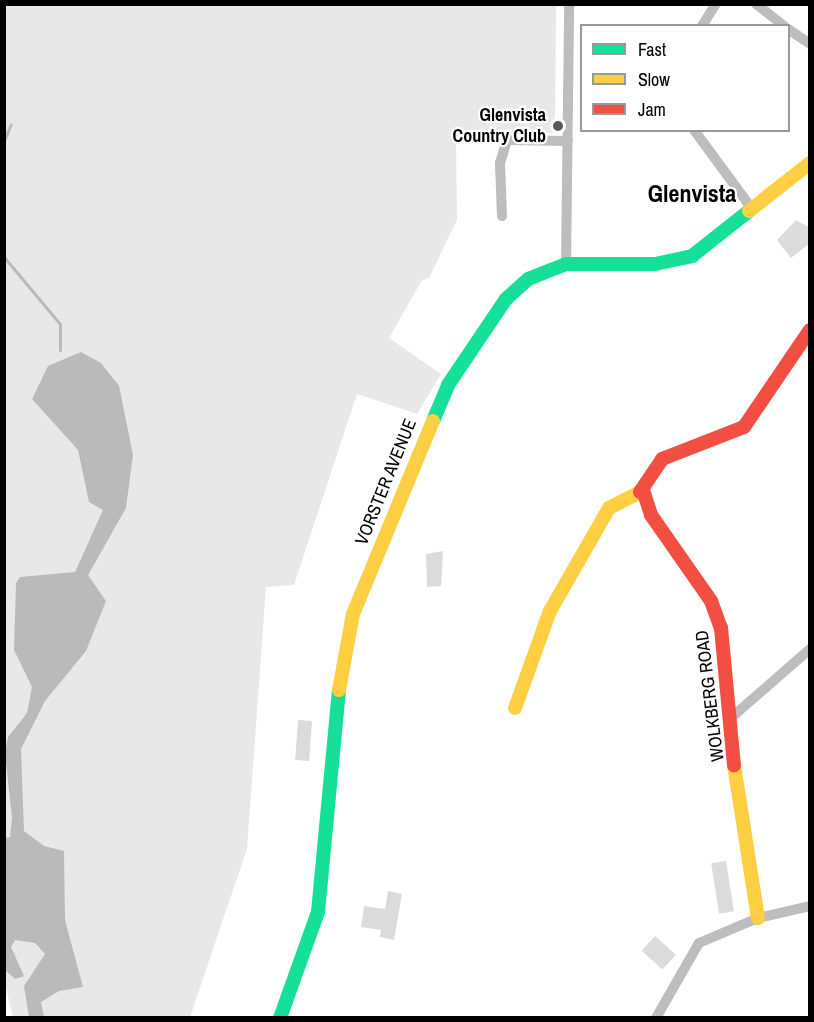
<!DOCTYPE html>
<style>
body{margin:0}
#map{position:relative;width:814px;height:1022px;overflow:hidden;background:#fff;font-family:"Archivo Narrow",sans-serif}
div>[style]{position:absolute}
.green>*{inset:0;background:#e8e8e8}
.water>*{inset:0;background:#bababa}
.stream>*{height:3px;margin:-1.5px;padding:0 1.5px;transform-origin:1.5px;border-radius:1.5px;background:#bababa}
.building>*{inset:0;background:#dbdbdb;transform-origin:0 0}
.street>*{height:10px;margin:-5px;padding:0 5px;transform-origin:5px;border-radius:5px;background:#bdbdbd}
.fast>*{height:14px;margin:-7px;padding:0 7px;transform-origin:7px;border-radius:7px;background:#16e098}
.slow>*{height:14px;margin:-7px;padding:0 7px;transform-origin:7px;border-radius:7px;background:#ffcf43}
.jam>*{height:14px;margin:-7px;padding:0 7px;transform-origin:7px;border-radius:7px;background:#f24e42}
.dots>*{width:16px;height:16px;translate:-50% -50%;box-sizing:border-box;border:3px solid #fff;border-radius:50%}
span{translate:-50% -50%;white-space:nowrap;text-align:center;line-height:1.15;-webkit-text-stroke:4.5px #fff;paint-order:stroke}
.poi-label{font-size:18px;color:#000;font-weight:700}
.right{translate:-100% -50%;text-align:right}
.street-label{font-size:18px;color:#000}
.district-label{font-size:24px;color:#000;font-weight:700}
.frame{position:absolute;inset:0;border:6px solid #000;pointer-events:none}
.legend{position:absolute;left:580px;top:24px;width:210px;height:108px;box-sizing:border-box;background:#fff;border:2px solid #999;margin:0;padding:8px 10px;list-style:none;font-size:18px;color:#000}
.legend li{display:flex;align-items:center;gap:12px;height:30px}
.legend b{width:30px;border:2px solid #999}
</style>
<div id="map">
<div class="green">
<i style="clip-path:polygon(4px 5px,556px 5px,555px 133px,456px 136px,457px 220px,429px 278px,422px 280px,389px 338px,441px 374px,417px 414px,357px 394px,294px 585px,266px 587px,247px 849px,190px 1017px,13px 1017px,5px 984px)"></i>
</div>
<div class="water">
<i style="clip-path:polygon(81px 352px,101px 363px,119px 386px,133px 455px,126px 508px,88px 575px,106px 601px,86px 651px,45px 701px,21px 749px,24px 831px,44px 846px,64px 851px,65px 920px,83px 987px,59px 991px,41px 1002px,44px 1017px,29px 1017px,24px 986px,45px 954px,35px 943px,15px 940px,11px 947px,24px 976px,15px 979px,4px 969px,5px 838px,10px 837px,12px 818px,5px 753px,8px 737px,27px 713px,32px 687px,14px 650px,16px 583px,20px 577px,75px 572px,103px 510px,89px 502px,78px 450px,32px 399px,48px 366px)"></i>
</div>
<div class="stream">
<i style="left:4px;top:141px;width:18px;rotate:-68deg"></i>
<i style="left:4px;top:257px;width:87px;rotate:50.1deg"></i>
<i style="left:60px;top:324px;width:26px;rotate:90deg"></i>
</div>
<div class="building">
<i style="clip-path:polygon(796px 220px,810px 228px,810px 243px,791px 258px,777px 240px)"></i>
<i style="clip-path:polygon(443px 551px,441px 586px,427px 587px,426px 554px)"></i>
<i style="left:298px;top:720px;width:14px;height:40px;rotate:4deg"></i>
<i style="left:726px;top:861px;width:51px;height:15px;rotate:81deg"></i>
<i style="clip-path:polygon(388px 891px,402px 894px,394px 940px,380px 937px,381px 930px,361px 927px,364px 906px,385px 909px)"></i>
<i style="left:655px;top:936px;width:28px;height:20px;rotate:42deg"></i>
</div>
<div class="street">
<i style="left:756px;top:4px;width:36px;rotate:38deg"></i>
<i style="left:702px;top:26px;width:26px;rotate:-58deg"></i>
<i style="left:788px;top:29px;width:27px;rotate:34deg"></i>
<i style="left:694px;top:130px;width:99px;rotate:53.6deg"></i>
<i style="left:502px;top:216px;width:53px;rotate:-92.2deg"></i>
<i style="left:500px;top:163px;width:24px;rotate:-73deg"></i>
<i style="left:507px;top:140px;width:61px;rotate:0.9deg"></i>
<i style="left:566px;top:264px;width:260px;rotate:-89.3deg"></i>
<i style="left:733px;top:716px;width:102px;rotate:-41deg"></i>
<i style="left:656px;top:1018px;width:86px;rotate:-60.2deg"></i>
<i style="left:699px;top:943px;width:64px;rotate:-23deg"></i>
<i style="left:758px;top:918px;width:53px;rotate:-13deg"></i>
</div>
<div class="fast">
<i style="left:433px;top:421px;width:39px;rotate:-67deg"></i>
<i style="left:448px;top:385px;width:104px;rotate:-56deg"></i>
<i style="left:506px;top:299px;width:30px;rotate:-42deg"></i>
<i style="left:528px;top:279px;width:41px;rotate:-21.5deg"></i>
<i style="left:566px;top:264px;width:89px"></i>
<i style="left:655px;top:264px;width:38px;rotate:-12deg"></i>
<i style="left:692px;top:256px;width:73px;rotate:-38.3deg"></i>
<i style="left:280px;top:1018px;width:113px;rotate:-70.3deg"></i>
<i style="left:318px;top:912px;width:223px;rotate:-84.6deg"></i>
</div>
<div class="slow">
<i style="left:749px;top:211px;width:78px;rotate:-38.2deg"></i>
<i style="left:339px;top:690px;width:77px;rotate:-79.6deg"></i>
<i style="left:353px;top:614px;width:209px;rotate:-67.5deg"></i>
<i style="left:515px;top:708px;width:103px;rotate:-70.2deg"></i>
<i style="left:550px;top:611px;width:119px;rotate:-60.2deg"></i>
<i style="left:609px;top:508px;width:35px;rotate:-27deg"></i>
<i style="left:734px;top:765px;width:155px;rotate:81.1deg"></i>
</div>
<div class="jam">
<i style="left:643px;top:490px;width:26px;rotate:72deg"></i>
<i style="left:651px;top:515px;width:105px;rotate:55.1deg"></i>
<i style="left:711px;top:601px;width:29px;rotate:70deg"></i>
<i style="left:721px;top:628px;width:138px;rotate:84.6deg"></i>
<i style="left:640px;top:492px;width:40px;rotate:-56deg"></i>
<i style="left:662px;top:459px;width:88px;rotate:-21.3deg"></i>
<i style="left:744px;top:427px;width:117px;rotate:-55.8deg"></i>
</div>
<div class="dots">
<i style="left:558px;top:126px;background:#595959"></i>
</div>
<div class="poi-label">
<span class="right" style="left:546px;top:126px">Glenvista<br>Country Club</span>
</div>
<div class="street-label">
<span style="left:386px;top:482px;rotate:-68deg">VORSTER AVENUE</span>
<span style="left:710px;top:696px;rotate:-97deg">WOLKBERG ROAD</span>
</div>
<div class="district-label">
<span style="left:692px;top:194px">Glenvista</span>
</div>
<div class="frame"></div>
<ul class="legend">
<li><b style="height:8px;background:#16e098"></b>Fast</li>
<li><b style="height:8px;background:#ffcf43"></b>Slow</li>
<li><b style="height:8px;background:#f24e42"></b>Jam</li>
</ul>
</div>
